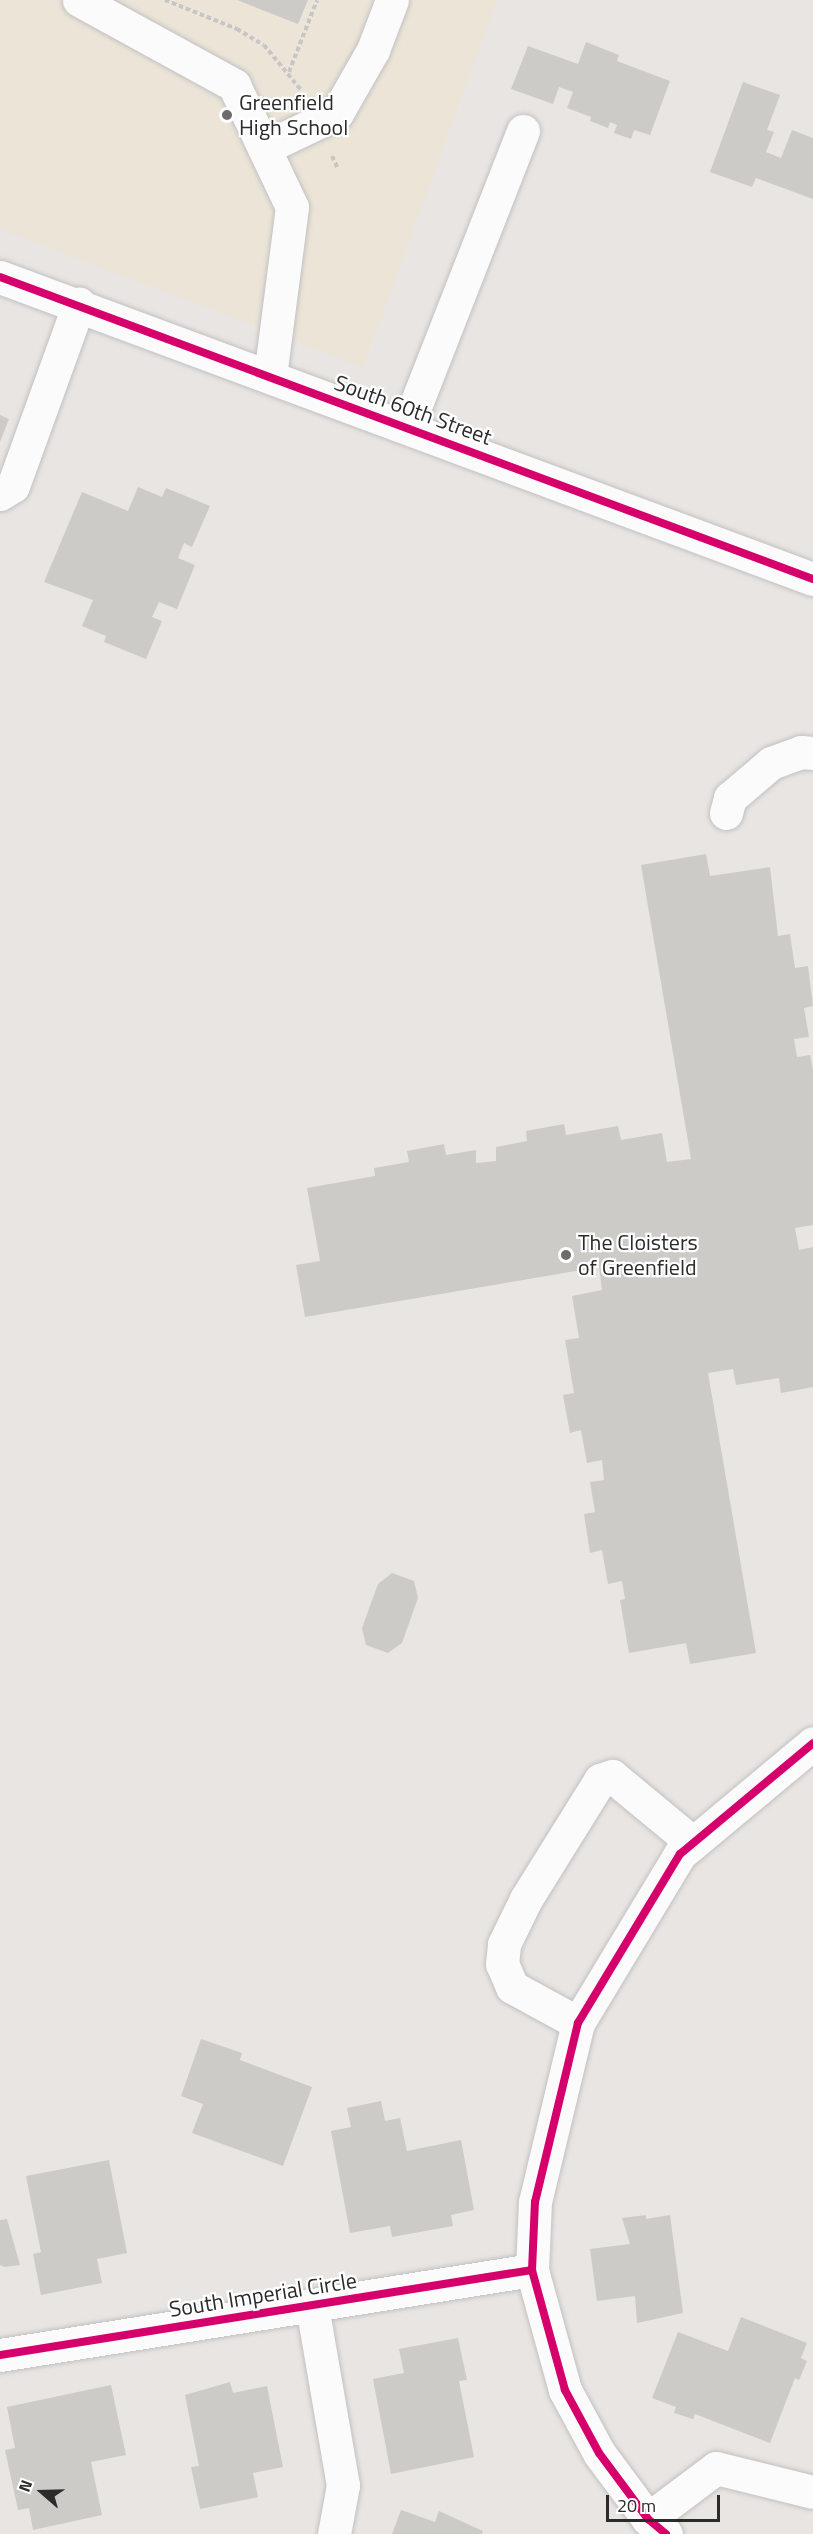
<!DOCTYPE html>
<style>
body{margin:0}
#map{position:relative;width:813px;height:2534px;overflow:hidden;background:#e8e5e2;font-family:"Titillium Web",sans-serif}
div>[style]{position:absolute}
.education>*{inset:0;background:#ebe4d7}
.building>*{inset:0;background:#cdcbc8}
.path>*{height:4px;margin-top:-2px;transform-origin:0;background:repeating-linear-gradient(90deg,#c6c6c6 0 4.5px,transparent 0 7.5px)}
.roads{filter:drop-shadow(0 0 2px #c2c1c2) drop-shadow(0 0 2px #c2c1c2)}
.minor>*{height:33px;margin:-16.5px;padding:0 16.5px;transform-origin:16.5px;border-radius:16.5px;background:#fcfbfb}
.cycleway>*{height:8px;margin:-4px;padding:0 4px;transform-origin:4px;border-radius:4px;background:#d6006c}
.dots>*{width:16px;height:16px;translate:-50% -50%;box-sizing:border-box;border:3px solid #fff;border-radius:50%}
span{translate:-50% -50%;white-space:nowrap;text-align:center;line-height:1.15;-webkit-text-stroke:4.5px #fff;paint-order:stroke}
.poi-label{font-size:22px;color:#2b2b2b}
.left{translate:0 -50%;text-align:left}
.street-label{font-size:22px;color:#2b2b2b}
.north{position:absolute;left:12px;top:2462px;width:60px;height:60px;-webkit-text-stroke:4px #fff;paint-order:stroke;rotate:290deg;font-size:16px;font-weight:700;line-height:24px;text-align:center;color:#2b2b2b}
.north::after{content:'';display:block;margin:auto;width:21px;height:27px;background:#2b2b2b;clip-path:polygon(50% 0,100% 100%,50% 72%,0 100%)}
.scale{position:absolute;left:606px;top:2495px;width:114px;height:27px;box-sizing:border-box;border:3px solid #2b2b2b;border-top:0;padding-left:8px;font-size:18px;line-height:21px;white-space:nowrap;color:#2b2b2b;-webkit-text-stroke:4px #fff;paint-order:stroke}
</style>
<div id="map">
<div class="education">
<i style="clip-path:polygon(0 0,497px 0,363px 367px,0 229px)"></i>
</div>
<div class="building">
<i style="clip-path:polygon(237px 0,308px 0,298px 24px)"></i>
<i style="clip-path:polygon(586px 42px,619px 55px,617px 61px,670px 81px,650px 135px,634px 130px,631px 139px,614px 133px,617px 125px,610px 122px,608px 128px,590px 121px,591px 117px,567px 108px,573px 92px,559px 87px,553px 104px,511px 89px,528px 46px,578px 64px)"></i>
<i style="clip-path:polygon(743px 82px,780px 95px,767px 130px,774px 132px,766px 152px,781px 158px,792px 130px,813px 138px,813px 199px,756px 178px,752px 187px,710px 172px)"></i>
<i style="clip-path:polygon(0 415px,9px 419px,0 442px)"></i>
<i style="clip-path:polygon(138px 487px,162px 497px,166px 488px,210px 506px,192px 547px,184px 543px,178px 558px,195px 565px,177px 609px,159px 602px,152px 617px,162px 621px,146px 659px,104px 642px,106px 636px,82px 626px,93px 600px,44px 582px,82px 492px,128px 511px)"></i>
<i style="clip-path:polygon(706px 854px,710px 876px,770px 867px,778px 936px,790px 934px,795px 968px,808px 966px,813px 1006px,804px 1008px,809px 1037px,794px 1039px,797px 1057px,810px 1055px,813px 1070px,813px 1225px,795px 1228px,799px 1250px,813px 1247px,813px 1387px,781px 1393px,779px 1378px,736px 1385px,733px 1369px,708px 1373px,756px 1653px,690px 1664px,686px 1643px,629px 1653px,620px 1600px,625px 1599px,622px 1581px,608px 1584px,602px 1550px,590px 1553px,584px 1514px,595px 1512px,590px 1482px,604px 1480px,602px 1460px,587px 1463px,581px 1430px,570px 1433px,563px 1395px,574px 1393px,565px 1340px,579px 1338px,572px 1296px,602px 1290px,599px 1267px,305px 1317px,296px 1265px,320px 1261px,307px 1188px,375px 1176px,374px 1168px,409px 1162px,407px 1151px,444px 1144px,446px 1155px,476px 1150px,476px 1163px,496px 1161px,496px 1147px,527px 1141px,526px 1131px,564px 1124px,566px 1135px,618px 1126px,621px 1140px,662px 1133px,667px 1162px,691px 1159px,641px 865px)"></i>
<i style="clip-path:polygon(392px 1573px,414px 1581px,418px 1598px,402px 1643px,388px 1653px,366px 1645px,362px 1628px,378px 1584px)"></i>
<i style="clip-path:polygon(201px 2039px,242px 2053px,240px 2060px,312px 2087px,283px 2166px,192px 2133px,203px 2104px,181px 2096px)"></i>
<i style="clip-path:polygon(381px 2101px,385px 2121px,400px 2118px,407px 2151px,461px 2140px,474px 2210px,451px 2215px,453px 2226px,392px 2237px,390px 2226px,350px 2233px,331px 2131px,351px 2127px,347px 2108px)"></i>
<i style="clip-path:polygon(109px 2160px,127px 2253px,97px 2259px,102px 2283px,41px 2295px,33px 2254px,41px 2252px,26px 2176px)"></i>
<i style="clip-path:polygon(646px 2215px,646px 2219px,670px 2215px,683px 2313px,637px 2323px,635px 2296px,597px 2301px,590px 2249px,630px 2244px,622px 2218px)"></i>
<i style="clip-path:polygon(7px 2219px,20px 2265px,5px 2267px,0 2265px,0 2220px)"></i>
<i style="clip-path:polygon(741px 2317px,807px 2343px,801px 2358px,807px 2361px,799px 2380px,795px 2378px,770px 2443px,695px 2414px,693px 2419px,674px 2413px,676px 2407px,652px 2398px,678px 2332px,728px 2351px)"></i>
<i style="clip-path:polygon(458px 2338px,467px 2380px,459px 2381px,474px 2457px,391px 2474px,373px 2379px,404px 2373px,399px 2349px)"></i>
<i style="clip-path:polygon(230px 2382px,233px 2393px,267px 2386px,283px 2467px,253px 2473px,258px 2497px,200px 2509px,191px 2467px,199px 2466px,185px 2395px)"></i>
<i style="clip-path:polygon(111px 2385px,126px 2455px,91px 2462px,102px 2515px,33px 2530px,29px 2508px,18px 2510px,5px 2450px,15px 2448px,7px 2407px)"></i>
<i style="clip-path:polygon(401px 2510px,435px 2522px,439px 2511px,483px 2531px,482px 2534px,392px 2534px)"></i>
</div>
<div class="path">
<i style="left:165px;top:0;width:78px;rotate:21.9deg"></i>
<i style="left:237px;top:29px;width:31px;rotate:31deg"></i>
<i style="left:264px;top:45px;width:58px;rotate:50.6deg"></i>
<i style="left:289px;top:72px;width:77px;rotate:-68.7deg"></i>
<i style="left:332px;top:156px;width:14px;rotate:65deg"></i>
</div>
<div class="roads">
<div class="minor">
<i style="left:79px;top:0;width:177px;rotate:28.7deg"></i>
<i style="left:234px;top:85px;width:135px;rotate:64.6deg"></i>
<i style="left:292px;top:207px;width:170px;rotate:97.4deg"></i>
<i style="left:264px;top:148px;width:81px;rotate:-25.6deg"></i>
<i style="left:337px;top:113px;width:73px;rotate:-60.3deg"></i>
<i style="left:373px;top:50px;width:53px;rotate:-69.2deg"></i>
<i style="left:0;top:277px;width:867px;rotate:20.38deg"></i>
<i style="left:407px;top:427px;width:318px;rotate:-68.6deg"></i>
<i style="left:0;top:494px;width:15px;rotate:-32deg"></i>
<i style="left:13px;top:486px;width:194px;rotate:-70.1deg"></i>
<i style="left:726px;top:813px;width:16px;rotate:-75deg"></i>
<i style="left:730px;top:798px;width:54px;rotate:-40.5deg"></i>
<i style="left:771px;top:763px;width:32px;rotate:-20deg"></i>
<i style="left:801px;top:752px;width:12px;rotate:5deg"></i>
<i style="left:578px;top:2023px;width:75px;rotate:-151.4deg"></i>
<i style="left:512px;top:1987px;width:25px;rotate:-113deg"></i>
<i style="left:502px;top:1964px;width:20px;rotate:-84deg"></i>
<i style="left:504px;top:1944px;width:50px;rotate:-63.9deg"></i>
<i style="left:526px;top:1899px;width:140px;rotate:-58.1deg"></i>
<i style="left:600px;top:1780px;width:13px;rotate:-18deg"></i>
<i style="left:612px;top:1776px;width:105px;rotate:39.6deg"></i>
<i style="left:312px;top:2306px;width:182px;rotate:80.2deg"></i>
<i style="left:343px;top:2485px;width:50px;rotate:100.4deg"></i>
<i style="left:0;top:2355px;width:539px;rotate:-9.08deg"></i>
<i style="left:648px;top:2519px;width:85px;rotate:-36.9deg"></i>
<i style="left:716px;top:2468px;width:100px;rotate:13.9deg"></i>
<i style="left:666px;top:2534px;width:23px;rotate:-140deg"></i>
<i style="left:648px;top:2519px;width:82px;rotate:-126.6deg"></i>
<i style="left:599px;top:2453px;width:72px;rotate:-118.4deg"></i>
<i style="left:565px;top:2390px;width:124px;rotate:-105.4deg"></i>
<i style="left:532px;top:2270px;width:68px;rotate:-87.5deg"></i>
<i style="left:535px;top:2202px;width:184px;rotate:-76.5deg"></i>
<i style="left:578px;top:2023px;width:197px;rotate:-58.9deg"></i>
<i style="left:680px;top:1854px;width:173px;rotate:-39.8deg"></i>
</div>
</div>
<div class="cycleway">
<i style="left:0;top:277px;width:867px;rotate:20.38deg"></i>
<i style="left:0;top:2355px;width:539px;rotate:-9.08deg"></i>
<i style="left:666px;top:2534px;width:23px;rotate:-140deg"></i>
<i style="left:648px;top:2519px;width:82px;rotate:-126.6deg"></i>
<i style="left:599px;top:2453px;width:72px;rotate:-118.4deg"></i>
<i style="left:565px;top:2390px;width:124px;rotate:-105.4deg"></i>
<i style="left:532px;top:2270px;width:68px;rotate:-87.5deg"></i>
<i style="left:535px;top:2202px;width:184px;rotate:-76.5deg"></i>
<i style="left:578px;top:2023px;width:197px;rotate:-58.9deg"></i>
<i style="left:680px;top:1854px;width:173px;rotate:-39.8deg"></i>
</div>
<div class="dots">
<i style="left:227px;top:115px;background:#6d6c6b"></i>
<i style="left:566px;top:1255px;background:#6d6c6b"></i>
</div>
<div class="poi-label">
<span class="left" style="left:239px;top:115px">Greenfield<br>High School</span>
<span class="left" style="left:578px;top:1255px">The Cloisters<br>of Greenfield</span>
</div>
<div class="street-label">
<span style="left:413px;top:410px;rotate:20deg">South 60th Street</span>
<span style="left:263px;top:2295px;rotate:-9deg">South Imperial Circle</span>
</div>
<div class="north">N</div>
<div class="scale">20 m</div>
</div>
